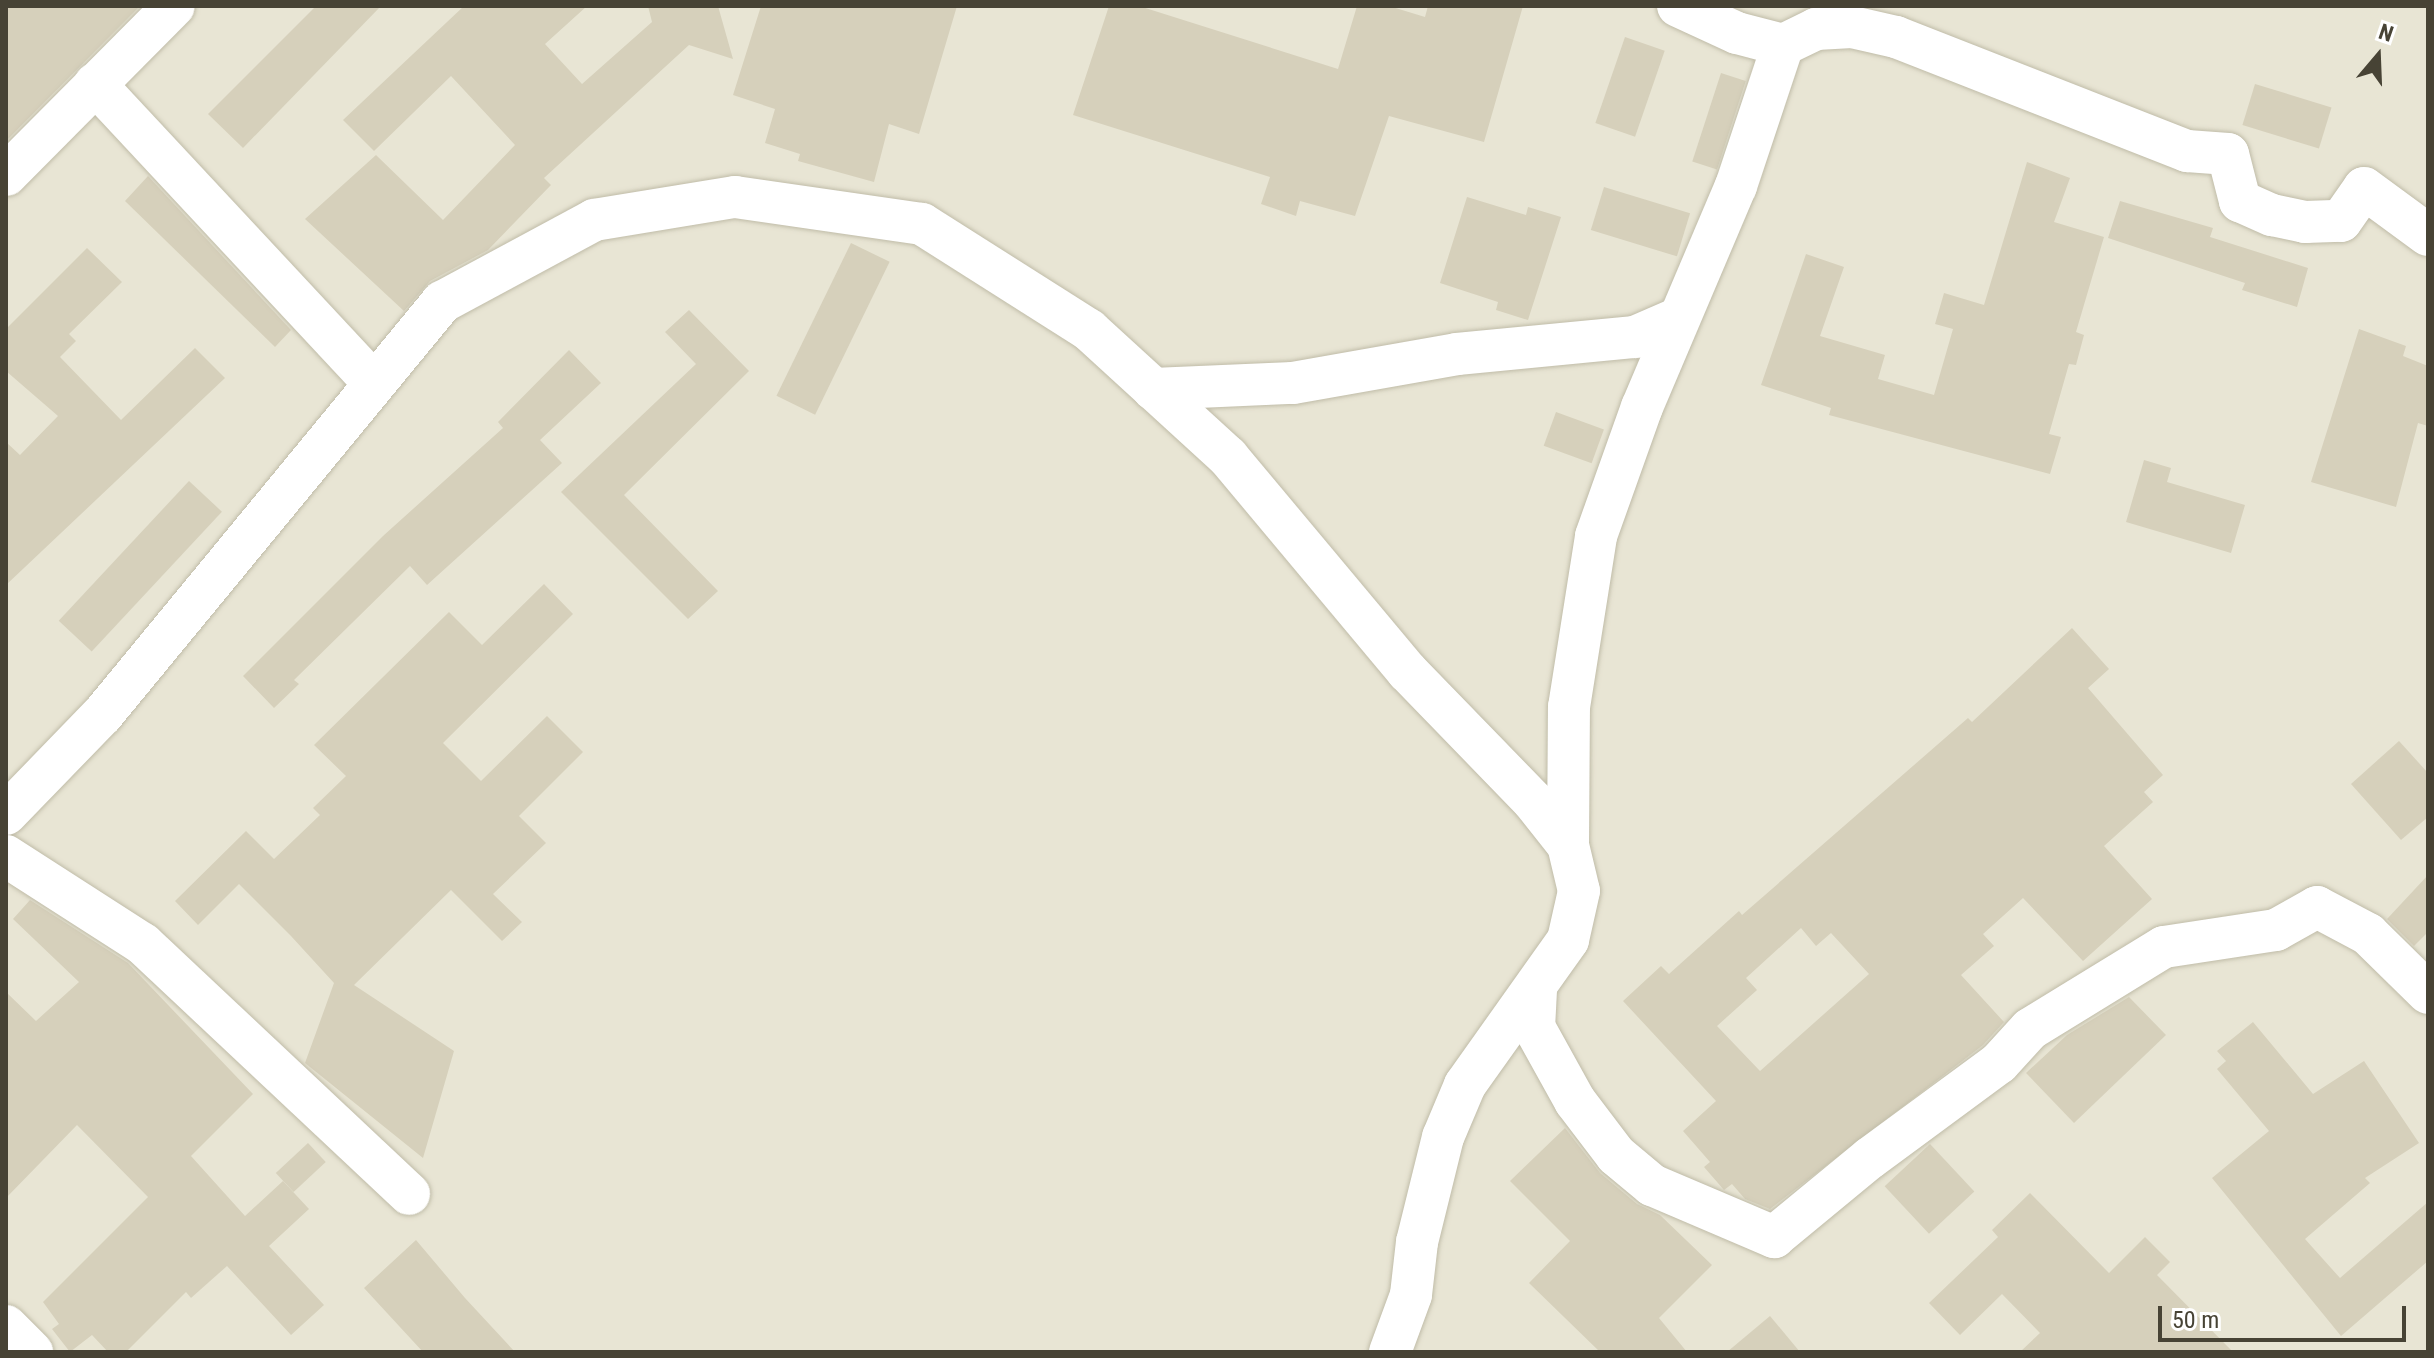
<!DOCTYPE html>
<style>
body{margin:0}
#map{position:relative;width:2434px;height:1358px;overflow:hidden;background:#f4f2e6;font-family:"Roboto Condensed",sans-serif}
div>[style]{position:absolute}
.residential>*{inset:0;background:#e8e5d4;transform-origin:0 0}
.building>*{inset:0;background:#d6d0bb;transform-origin:0 0}
.roads{filter:drop-shadow(0 0 2px #c0bca8) drop-shadow(0 0 2px #c0bca8)}
.minor>*{height:42px;margin:-21px;padding:0 21px;transform-origin:21px;border-radius:21px;background:#fff}
span{translate:-50% -50%;white-space:nowrap;text-align:center;line-height:1.15;-webkit-text-stroke:6px #fff;paint-order:stroke}
.frame{position:absolute;inset:0;border:8px solid #474335;pointer-events:none}
.north{position:absolute;left:2338px;top:16px;width:80px;height:80px;-webkit-text-stroke:6px #fff;paint-order:stroke;rotate:19deg;font-size:22px;font-weight:700;line-height:32px;text-align:center;color:#474335}
.north::after{content:'';display:block;margin:auto;width:28px;height:36px;background:#474335;clip-path:polygon(50% 0,100% 100%,50% 72%,0 100%)}
.scale{position:absolute;left:2158px;top:1306px;width:248px;height:36px;box-sizing:border-box;border:4px solid #474335;border-top:0;padding-left:10px;font-size:24px;line-height:28px;white-space:nowrap;color:#474335;-webkit-text-stroke:6px #fff;paint-order:stroke}
</style>
<div id="map">
<div class="residential">
<i style="left:6px;top:6px;width:2422px;height:1346px"></i>
</div>
<div class="building">
<i style="clip-path:polygon(6px 6px,140px 6px,6px 141px)"></i>
<i style="clip-path:polygon(316px 6px,381px 6px,243px 148px,208px 114px)"></i>
<i style="clip-path:polygon(464px 6px,587px 6px,545px 44px,582px 84px,652px 22px,648px 6px,718px 6px,733px 59px,689px 45px,544px 178px,551px 185px,488px 250px,430px 281px,404px 311px,305px 219px,376px 155px,443px 220px,515px 145px,451px 76px,374px 151px,343px 120px)"></i>
<i style="clip-path:polygon(761px 6px,957px 6px,919px 134px,889px 124px,874px 182px,798px 161px,800px 154px,765px 143px,775px 109px,733px 95px)"></i>
<i style="clip-path:polygon(1109px 6px,1139px 6px,1338px 69px,1357px 6px,1389px 6px,1425px 17px,1428px 6px,1523px 6px,1484px 142px,1389px 116px,1355px 216px,1300px 201px,1296px 216px,1261px 204px,1270px 177px,1073px 115px)"></i>
<i style="left:1625px;top:37px;width:42px;height:91px;rotate:19deg"></i>
<i style="left:1721px;top:73px;width:26px;height:93px;rotate:18deg"></i>
<i style="left:2255px;top:84px;width:80px;height:43px;rotate:17deg"></i>
<i style="clip-path:polygon(2027px 162px,2070px 178px,2054px 222px,2104px 237px,2076px 332px,2084px 335px,2076px 365px,2069px 364px,2049px 434px,2061px 437px,2050px 474px,1829px 415px,1831px 408px,1761px 385px,1806px 254px,1844px 267px,1820px 336px,1885px 355px,1878px 379px,1934px 395px,1953px 329px,1935px 324px,1944px 293px,1984px 305px)"></i>
<i style="clip-path:polygon(148px 176px,291px 330px,275px 347px,125px 201px)"></i>
<i style="left:1604px;top:187px;width:90px;height:45px;rotate:17deg"></i>
<i style="clip-path:polygon(1467px 197px,1526px 215px,1528px 207px,1561px 217px,1528px 320px,1496px 310px,1498px 302px,1440px 283px)"></i>
<i style="clip-path:polygon(2120px 201px,2213px 228px,2210px 237px,2308px 268px,2297px 307px,2242px 290px,2245px 283px,2108px 238px)"></i>
<i style="left:851px;top:243px;width:43px;height:170px;rotate:26deg"></i>
<i style="clip-path:polygon(87px 248px,122px 282px,69px 334px,76px 341px,60px 357px,121px 420px,195px 348px,225px 378px,6px 585px,6px 442px,20px 455px,58px 416px,6px 371px,6px 329px)"></i>
<i style="clip-path:polygon(689px 310px,749px 371px,624px 495px,718px 591px,688px 619px,561px 492px,696px 364px,665px 332px)"></i>
<i style="clip-path:polygon(2359px 329px,2406px 346px,2403px 356px,2428px 366px,2428px 426px,2418px 423px,2396px 507px,2311px 482px)"></i>
<i style="clip-path:polygon(569px 350px,601px 383px,540px 440px,562px 463px,427px 585px,410px 566px,294px 680px,299px 684px,274px 708px,243px 676px,383px 536px,503px 428px,498px 422px)"></i>
<i style="left:1556px;top:412px;width:51px;height:36px;rotate:20deg"></i>
<i style="clip-path:polygon(2144px 460px,2171px 468px,2167px 482px,2245px 505px,2231px 553px,2126px 522px)"></i>
<i style="left:189px;top:481px;width:45px;height:191px;rotate:43deg"></i>
<i style="clip-path:polygon(544px 584px,573px 614px,443px 743px,481px 781px,547px 716px,583px 752px,519px 816px,546px 843px,493px 894px,522px 922px,502px 941px,451px 890px,354px 985px,454px 1051px,423px 1158px,305px 1063px,334px 983px,291px 936px,239px 884px,198px 925px,175px 901px,246px 831px,274px 859px,320px 815px,313px 808px,346px 776px,314px 745px,449px 612px,482px 645px)"></i>
<i style="clip-path:polygon(evenodd,2072px 628px,2109px 669px,2088px 688px,2163px 775px,2144px 792px,2153px 802px,2104px 846px,2152px 899px,2083px 961px,2023px 898px,1983px 934px,1994px 946px,1961px 975px,2004px 1022px,1983px 1045px,1770px 1209px,1745px 1199px,1732px 1184px,1724px 1190px,1704px 1167px,1710px 1162px,1683px 1131px,1716px 1101px,1623px 1001px,1661px 966px,1669px 974px,1739px 911px,1742px 915px,1968px 718px,1972px 722px,2072px 628px,1801px 928px,1816px 946px,1831px 933px,1869px 974px,1760px 1071px,1717px 1026px,1757px 990px,1746px 978px,1801px 928px)"></i>
<i style="clip-path:polygon(2399px 741px,2428px 773px,2428px 817px,2401px 840px,2351px 784px)"></i>
<i style="clip-path:polygon(2428px 875px,2428px 932px,2414px 946px,2387px 919px)"></i>
<i style="clip-path:polygon(30px 900px,128px 963px,253px 1094px,191px 1156px,245px 1216px,283px 1181px,309px 1209px,269px 1246px,324px 1305px,291px 1335px,227px 1266px,191px 1298px,186px 1292px,126px 1352px,108px 1352px,92px 1335px,70px 1352px,52px 1329px,59px 1324px,43px 1302px,148px 1197px,77px 1125px,6px 1198px,6px 992px,36px 1021px,79px 982px,13px 919px)"></i>
<i style="clip-path:polygon(2129px 997px,2166px 1035px,2074px 1123px,2026px 1073px,2067px 1035px)"></i>
<i style="clip-path:polygon(2253px 1022px,2313px 1094px,2364px 1061px,2419px 1143px,2365px 1178px,2370px 1183px,2305px 1239px,2340px 1278px,2428px 1202px,2428px 1261px,2341px 1336px,2212px 1178px,2269px 1131px,2217px 1069px,2226px 1061px,2217px 1051px)"></i>
<i style="clip-path:polygon(1565px 1128px,1600px 1173px,1637px 1204px,1660px 1215px,1712px 1265px,1659px 1318px,1687px 1352px,1600px 1352px,1529px 1283px,1570px 1241px,1510px 1181px)"></i>
<i style="left:308px;top:1143px;width:26px;height:44px;rotate:47deg"></i>
<i style="left:1930px;top:1144px;width:65px;height:62px;rotate:47deg"></i>
<i style="clip-path:polygon(2030px 1193px,2109px 1273px,2145px 1237px,2170px 1262px,2157px 1275px,2233px 1352px,2020px 1352px,2040px 1333px,2002px 1294px,1960px 1335px,1929px 1303px,1998px 1237px,1992px 1230px)"></i>
<i style="clip-path:polygon(416px 1240px,465px 1298px,515px 1352px,423px 1352px,364px 1288px)"></i>
<i style="clip-path:polygon(1770px 1316px,1800px 1352px,1727px 1352px)"></i>
</div>
<div class="roads">
<div class="minor">
<i style="left:1678px;top:6px;width:65px;rotate:24.6deg"></i>
<i style="left:1737px;top:33px;width:48px;rotate:14.6deg"></i>
<i style="left:1783px;top:45px;width:37px;rotate:-26deg"></i>
<i style="left:1816px;top:29px;width:36px;rotate:-3deg"></i>
<i style="left:1852px;top:27px;width:45px;rotate:12.8deg"></i>
<i style="left:1896px;top:37px;width:313px;rotate:21.4deg"></i>
<i style="left:2187px;top:151px;width:41px;rotate:4.2deg"></i>
<i style="left:2228px;top:154px;width:49px;rotate:75.7deg"></i>
<i style="left:2240px;top:201px;width:35px;rotate:24deg"></i>
<i style="left:2272px;top:215px;width:34px;rotate:12deg"></i>
<i style="left:2305px;top:222px;width:36px;rotate:-2deg"></i>
<i style="left:2341px;top:221px;width:40px;rotate:-55.1deg"></i>
<i style="left:2364px;top:188px;width:79px;rotate:36.3deg"></i>
<i style="left:95px;top:84px;width:409px;rotate:47deg"></i>
<i style="left:6px;top:175px;width:238px;rotate:-45.2deg"></i>
<i style="left:1153px;top:389px;width:140px;rotate:-2.5deg"></i>
<i style="left:1293px;top:383px;width:167px;rotate:-10deg"></i>
<i style="left:1457px;top:354px;width:179px;rotate:-5.5deg"></i>
<i style="left:1635px;top:337px;width:48px;rotate:-23.4deg"></i>
<i style="left:6px;top:814px;width:139px;rotate:-45.9deg"></i>
<i style="left:103px;top:714px;width:534px;rotate:-50.55deg"></i>
<i style="left:442px;top:302px;width:173px;rotate:-28.3deg"></i>
<i style="left:594px;top:220px;width:143px;rotate:-9.3deg"></i>
<i style="left:735px;top:197px;width:189px;rotate:8.2deg"></i>
<i style="left:922px;top:224px;width:198px;rotate:32.4deg"></i>
<i style="left:1089px;top:330px;width:188px;rotate:42.4deg"></i>
<i style="left:1228px;top:457px;width:279px;rotate:50.1deg"></i>
<i style="left:1407px;top:671px;width:181px;rotate:45.9deg"></i>
<i style="left:1533px;top:801px;width:56px;rotate:51.5deg"></i>
<i style="left:1568px;top:845px;width:47px;rotate:76.6deg"></i>
<i style="left:1579px;top:891px;width:50px;rotate:102.7deg"></i>
<i style="left:1568px;top:940px;width:178px;rotate:125.4deg"></i>
<i style="left:1465px;top:1085px;width:56px;rotate:112.9deg"></i>
<i style="left:1443px;top:1137px;width:108px;rotate:103.9deg"></i>
<i style="left:1417px;top:1242px;width:53px;rotate:96.5deg"></i>
<i style="left:1411px;top:1295px;width:61px;rotate:110.2deg"></i>
<i style="left:1568px;top:845px;width:138px;rotate:-89.6deg"></i>
<i style="left:1569px;top:707px;width:173px;rotate:-81deg"></i>
<i style="left:1596px;top:536px;width:137px;rotate:-70.4deg"></i>
<i style="left:1642px;top:407px;width:240px;rotate:-67deg"></i>
<i style="left:1736px;top:186px;width:149px;rotate:-71.6deg"></i>
<i style="left:6px;top:856px;width:163px;rotate:32.7deg"></i>
<i style="left:143px;top:944px;width:365px;rotate:43.2deg"></i>
<i style="left:1536px;top:990px;width:37px;rotate:93deg"></i>
<i style="left:1534px;top:1027px;width:85px;rotate:61deg"></i>
<i style="left:1575px;top:1101px;width:68px;rotate:52.8deg"></i>
<i style="left:1616px;top:1155px;width:47px;rotate:39.8deg"></i>
<i style="left:1652px;top:1185px;width:133px;rotate:23.1deg"></i>
<i style="left:1774px;top:1237px;width:124px;rotate:-39.5deg"></i>
<i style="left:1870px;top:1158px;width:160px;rotate:-36.4deg"></i>
<i style="left:1999px;top:1063px;width:46px;rotate:-47.6deg"></i>
<i style="left:2030px;top:1029px;width:157px;rotate:-31.5deg"></i>
<i style="left:2164px;top:947px;width:113px;rotate:-8.6deg"></i>
<i style="left:2276px;top:930px;width:47px;rotate:-29.3deg"></i>
<i style="left:2317px;top:907px;width:58px;rotate:27.9deg"></i>
<i style="left:2368px;top:934px;width:84px;rotate:44.5deg"></i>
<i style="left:6px;top:1326px;width:37px;rotate:45deg"></i>
</div>
</div>
<div class="frame"></div>
<div class="north">N</div>
<div class="scale">50 m</div>
</div>
